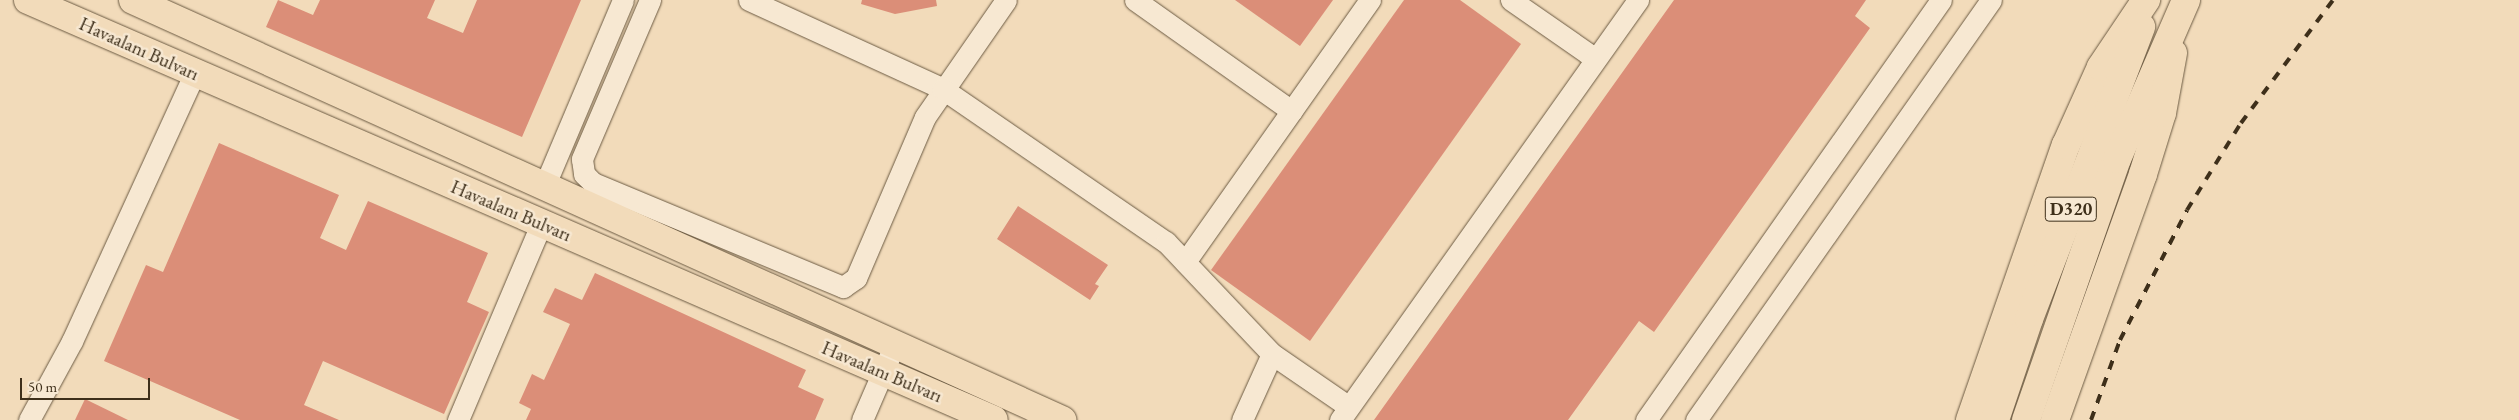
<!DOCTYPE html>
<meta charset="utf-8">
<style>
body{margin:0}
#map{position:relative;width:2519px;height:420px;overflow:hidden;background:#f2dbba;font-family:"EB Garamond",serif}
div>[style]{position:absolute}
.building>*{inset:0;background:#db8e78}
.roads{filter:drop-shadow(0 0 1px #6b5a42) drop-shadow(0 0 1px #6b5a42)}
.minor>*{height:21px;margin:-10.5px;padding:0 10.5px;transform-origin:10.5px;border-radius:10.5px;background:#f7e8d2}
.major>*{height:28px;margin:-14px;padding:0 14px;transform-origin:14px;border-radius:14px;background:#f2dbba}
.highway>*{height:28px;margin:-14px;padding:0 14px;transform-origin:14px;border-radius:14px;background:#f2dbba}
.rail>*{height:4px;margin-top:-2px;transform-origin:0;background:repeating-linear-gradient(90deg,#3e2f1a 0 9px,transparent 0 18px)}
span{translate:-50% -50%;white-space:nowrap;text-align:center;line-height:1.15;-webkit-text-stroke:5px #f7e8d2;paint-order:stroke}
.shield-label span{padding:1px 4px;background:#f7e8d2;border:1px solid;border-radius:4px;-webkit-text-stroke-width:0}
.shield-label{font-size:18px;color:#3e2f1a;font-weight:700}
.street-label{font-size:19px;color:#3e2f1a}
.scale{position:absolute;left:20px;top:378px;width:130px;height:22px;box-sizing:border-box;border:2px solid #3e2f1a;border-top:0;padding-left:6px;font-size:15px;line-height:18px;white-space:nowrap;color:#3e2f1a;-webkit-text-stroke:4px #f7e8d2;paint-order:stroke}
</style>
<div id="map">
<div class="building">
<i style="clip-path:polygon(278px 0,313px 15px,320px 0,435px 0,427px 18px,463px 33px,477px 0,581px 0,522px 137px,266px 27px)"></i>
<i style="clip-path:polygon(862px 0,936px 0,937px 6px,895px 14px,861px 4px)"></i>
<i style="clip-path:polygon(1235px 0,1333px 0,1300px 46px)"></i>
<i style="clip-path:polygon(1404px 0,1460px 0,1521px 44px,1310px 341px,1211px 270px)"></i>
<i style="clip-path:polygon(1674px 0,1866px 0,1855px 16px,1870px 28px,1654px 332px,1639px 321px,1568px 420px,1374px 420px)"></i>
<i style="clip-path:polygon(219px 143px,339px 195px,320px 238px,346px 250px,368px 201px,488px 253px,467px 302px,489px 312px,444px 414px,323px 361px,304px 405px,339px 420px,240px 420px,104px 361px,146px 265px,163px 272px)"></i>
<i style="clip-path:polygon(1018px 206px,1108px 265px,1095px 284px,1099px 286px,1090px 300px,997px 239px)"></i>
<i style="clip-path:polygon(595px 273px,806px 370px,798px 387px,824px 399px,815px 420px,526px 420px,531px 409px,519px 403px,532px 374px,544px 380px,570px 324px,543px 312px,555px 288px,582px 300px)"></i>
<i style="clip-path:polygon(85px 399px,128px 420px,75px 420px)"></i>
</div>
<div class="roads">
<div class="minor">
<i style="left:650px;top:0;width:173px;rotate:113.2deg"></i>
<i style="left:582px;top:159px;width:15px;rotate:82deg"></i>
<i style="left:584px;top:174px;width:13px;rotate:45deg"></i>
<i style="left:593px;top:183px;width:271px;rotate:22.6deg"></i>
<i style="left:843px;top:287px;width:16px;rotate:-35deg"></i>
<i style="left:856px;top:278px;width:175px;rotate:-66.8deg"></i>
<i style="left:925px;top:117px;width:142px;rotate:-55.3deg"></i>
<i style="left:749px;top:0;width:213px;rotate:24.6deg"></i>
<i style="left:943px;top:89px;width:270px;rotate:34.5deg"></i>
<i style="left:1166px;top:242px;width:154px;rotate:46.6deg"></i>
<i style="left:1272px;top:354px;width:93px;rotate:34.5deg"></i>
<i style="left:1135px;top:0;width:192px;rotate:35.3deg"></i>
<i style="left:1511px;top:0;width:103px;rotate:34.8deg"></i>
<i style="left:544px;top:187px;width:203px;rotate:-67.1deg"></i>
<i style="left:1185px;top:262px;width:321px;rotate:-54.8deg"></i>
<i style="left:29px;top:420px;width:90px;rotate:-61.4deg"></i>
<i style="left:72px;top:341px;width:294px;rotate:-65.4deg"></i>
<i style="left:458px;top:420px;width:213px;rotate:-67deg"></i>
<i style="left:862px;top:420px;width:81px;rotate:-66.6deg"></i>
<i style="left:1242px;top:420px;width:72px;rotate:-65.6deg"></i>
<i style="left:1340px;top:420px;width:515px;rotate:-54.64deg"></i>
<i style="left:1646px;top:420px;width:513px;rotate:-54.92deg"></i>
<i style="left:1696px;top:420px;width:513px;rotate:-54.92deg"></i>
</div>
<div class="major">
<i style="left:28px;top:0;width:1053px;rotate:23.5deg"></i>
<i style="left:133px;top:0;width:1020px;rotate:24.33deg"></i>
</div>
<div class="highway">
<i style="left:1970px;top:420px;width:291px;rotate:-70.8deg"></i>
<i style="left:2066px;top:145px;width:85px;rotate:-65.8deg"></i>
<i style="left:2101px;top:67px;width:81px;rotate:-56.1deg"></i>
<i style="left:1995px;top:420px;width:107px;rotate:-71.4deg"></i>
<i style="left:2029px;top:319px;width:313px;rotate:-69deg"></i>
<i style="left:2026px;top:420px;width:276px;rotate:-70.8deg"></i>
<i style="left:2117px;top:159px;width:173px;rotate:-66.5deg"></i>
<i style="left:2055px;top:420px;width:261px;rotate:-70.3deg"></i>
<i style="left:2143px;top:174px;width:64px;rotate:-72.7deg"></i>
<i style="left:2162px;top:113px;width:61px;rotate:-79.6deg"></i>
</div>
</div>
<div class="rail">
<i style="left:2091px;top:420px;width:85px;rotate:-70.1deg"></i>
<i style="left:2120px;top:340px;width:146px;rotate:-62.7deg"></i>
<i style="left:2187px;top:210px;width:102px;rotate:-58.2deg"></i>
<i style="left:2241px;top:123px;width:154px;rotate:-53.2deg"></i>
</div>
<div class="shield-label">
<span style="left:2071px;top:209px">D320</span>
</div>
<div class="street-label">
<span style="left:139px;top:49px;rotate:24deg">Havaalanı Bulvarı</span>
<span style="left:511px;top:211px;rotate:23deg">Havaalanı Bulvarı</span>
<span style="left:882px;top:372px;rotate:23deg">Havaalanı Bulvarı</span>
</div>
<div class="scale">50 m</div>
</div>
